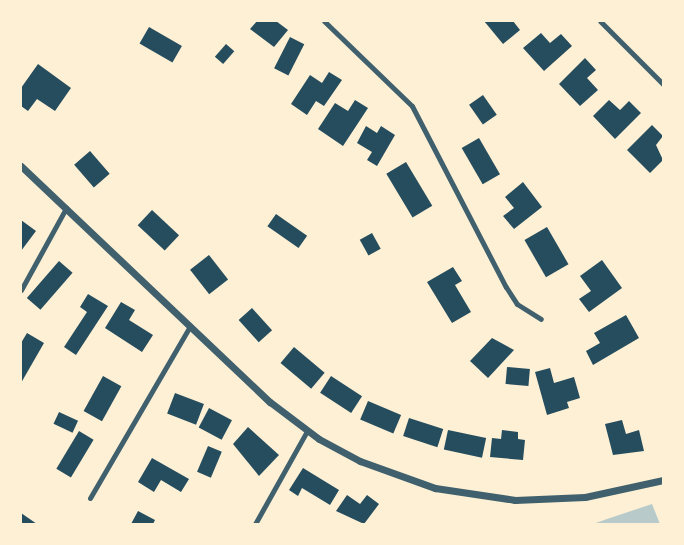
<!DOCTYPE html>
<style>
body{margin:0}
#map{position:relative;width:684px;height:545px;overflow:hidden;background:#fdf0d5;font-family:"Golos Text",sans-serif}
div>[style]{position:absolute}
.green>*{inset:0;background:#b9caca}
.building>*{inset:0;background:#264d5e;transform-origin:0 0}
.minor>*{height:5px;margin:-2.5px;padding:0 2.5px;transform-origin:2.5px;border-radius:2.5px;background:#3f606c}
.tertiary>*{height:7px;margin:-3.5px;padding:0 3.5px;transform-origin:3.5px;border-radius:3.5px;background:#3f606c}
span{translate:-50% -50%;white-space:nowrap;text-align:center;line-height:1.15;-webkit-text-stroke:4.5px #fdf0d5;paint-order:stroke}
.frame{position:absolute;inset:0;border:22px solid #fdf0d5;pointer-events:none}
</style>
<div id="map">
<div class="green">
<i style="clip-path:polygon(652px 504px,660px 524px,593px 524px,607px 519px)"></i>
</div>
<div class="building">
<i style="clip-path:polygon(257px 21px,276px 21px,288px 30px,274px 47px,250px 29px)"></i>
<i style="clip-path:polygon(484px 21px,513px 21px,520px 30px,503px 44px)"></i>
<i style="left:149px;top:27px;width:38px;height:19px;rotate:30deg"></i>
<i style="clip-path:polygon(541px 33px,550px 43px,561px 34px,572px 46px,544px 71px,523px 48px)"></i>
<i style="left:290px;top:37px;width:16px;height:35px;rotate:27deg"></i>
<i style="left:226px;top:44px;width:11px;height:17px;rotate:41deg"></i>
<i style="clip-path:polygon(585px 58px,596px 70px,587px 78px,598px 90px,580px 106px,559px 84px)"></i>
<i style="clip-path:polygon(38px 64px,71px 88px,55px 111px,37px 99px,28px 111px,21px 106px,21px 88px)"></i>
<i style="clip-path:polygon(329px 72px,342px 80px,324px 106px,316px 101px,307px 115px,291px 104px,310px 75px,322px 83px)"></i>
<i style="left:483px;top:95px;width:24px;height:17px;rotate:55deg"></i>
<i style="clip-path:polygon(355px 100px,368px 108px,343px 146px,318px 129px,335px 103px,348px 111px)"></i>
<i style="clip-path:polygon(609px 100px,620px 110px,629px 101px,641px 113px,615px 139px,593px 116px)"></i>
<i style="clip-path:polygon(652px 125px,663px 136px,656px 145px,663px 160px,650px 173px,627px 150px)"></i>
<i style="clip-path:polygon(366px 126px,377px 133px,381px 126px,395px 135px,377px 166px,367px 160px,372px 152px,357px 143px)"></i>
<i style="left:479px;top:138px;width:42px;height:20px;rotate:60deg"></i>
<i style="left:90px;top:151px;width:30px;height:21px;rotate:49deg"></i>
<i style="left:406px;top:162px;width:51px;height:23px;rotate:59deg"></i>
<i style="clip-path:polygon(523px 182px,542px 207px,514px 229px,503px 216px,514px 208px,505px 197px)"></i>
<i style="left:152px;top:210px;width:37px;height:21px;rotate:43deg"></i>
<i style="left:276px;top:214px;width:38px;height:15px;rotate:35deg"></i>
<i style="clip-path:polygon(21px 220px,36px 231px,21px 251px)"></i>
<i style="left:547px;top:227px;width:43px;height:26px;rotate:60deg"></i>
<i style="left:372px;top:233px;width:18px;height:14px;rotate:61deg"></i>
<i style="left:209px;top:255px;width:31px;height:24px;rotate:52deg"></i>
<i style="clip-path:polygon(602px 260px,622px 288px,589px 312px,579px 299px,591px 291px,580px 276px)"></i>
<i style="left:59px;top:261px;width:18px;height:49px;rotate:41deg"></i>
<i style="clip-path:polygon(453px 267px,462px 281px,455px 285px,471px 312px,452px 323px,427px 282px)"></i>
<i style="clip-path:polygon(88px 294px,108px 306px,76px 355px,64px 347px,87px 312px,80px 307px)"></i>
<i style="clip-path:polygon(121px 302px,135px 310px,129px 320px,153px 335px,142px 352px,105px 328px)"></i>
<i style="left:252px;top:308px;width:30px;height:18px;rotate:48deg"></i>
<i style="clip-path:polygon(626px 315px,639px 338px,593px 365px,586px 351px,600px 343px,594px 333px)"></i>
<i style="clip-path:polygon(27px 333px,44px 343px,21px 383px,21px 343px)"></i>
<i style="clip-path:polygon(492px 338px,514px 350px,488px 378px,470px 361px)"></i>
<i style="left:294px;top:347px;width:40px;height:21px;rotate:40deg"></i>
<i style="left:507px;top:367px;width:23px;height:17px;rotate:5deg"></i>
<i style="clip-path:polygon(550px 368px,554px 383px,574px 377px,580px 398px,567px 402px,569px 408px,547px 415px,535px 372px)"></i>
<i style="left:103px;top:376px;width:21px;height:40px;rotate:29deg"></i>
<i style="left:331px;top:376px;width:37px;height:20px;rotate:33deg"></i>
<i style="left:175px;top:393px;width:31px;height:22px;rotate:21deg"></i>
<i style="left:368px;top:401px;width:36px;height:20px;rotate:23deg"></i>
<i style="left:209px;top:408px;width:26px;height:22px;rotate:28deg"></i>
<i style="left:59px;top:412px;width:21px;height:13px;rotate:25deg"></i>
<i style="left:409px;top:418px;width:36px;height:19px;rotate:18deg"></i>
<i style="clip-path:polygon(622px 420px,626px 434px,639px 430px,644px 451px,613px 455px,605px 424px)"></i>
<i style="clip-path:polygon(248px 427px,279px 455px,259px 476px,233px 444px)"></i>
<i style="left:448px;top:430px;width:39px;height:20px;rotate:12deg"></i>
<i style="clip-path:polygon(502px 430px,518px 432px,518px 439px,525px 440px,523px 460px,490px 457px,492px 438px,501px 439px)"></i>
<i style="left:79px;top:431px;width:17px;height:44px;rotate:31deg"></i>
<i style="left:208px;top:446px;width:15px;height:28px;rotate:23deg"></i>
<i style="clip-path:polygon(152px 458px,189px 479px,181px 492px,161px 480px,154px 492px,138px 482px)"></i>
<i style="clip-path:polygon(303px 468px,339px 490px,330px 505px,302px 488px,298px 496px,289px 490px)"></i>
<i style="clip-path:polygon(347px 495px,360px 504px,367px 495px,379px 504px,364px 524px,336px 511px)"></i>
<i style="clip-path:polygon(138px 511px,155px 520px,153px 524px,131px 524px)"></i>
<i style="clip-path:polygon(21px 513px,37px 524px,21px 524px)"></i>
</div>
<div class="minor">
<i style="left:324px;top:21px;width:122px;rotate:44deg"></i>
<i style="left:412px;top:106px;width:204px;rotate:62.6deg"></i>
<i style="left:506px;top:287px;width:20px;rotate:57deg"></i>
<i style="left:517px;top:304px;width:28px;rotate:32deg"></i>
<i style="left:600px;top:21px;width:89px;rotate:45deg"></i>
<i style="left:21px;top:290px;width:94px;rotate:-61.2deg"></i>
<i style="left:90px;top:498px;width:199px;rotate:-59.8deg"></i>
<i style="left:255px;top:524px;width:107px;rotate:-60.8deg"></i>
</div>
<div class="tertiary">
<i style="left:21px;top:166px;width:343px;rotate:43.5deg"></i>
<i style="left:270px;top:402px;width:61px;rotate:37.1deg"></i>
<i style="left:319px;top:439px;width:47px;rotate:28.2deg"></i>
<i style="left:360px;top:461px;width:80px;rotate:19.8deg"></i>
<i style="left:435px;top:488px;width:81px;rotate:8.5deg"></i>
<i style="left:515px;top:500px;width:70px;rotate:-2.5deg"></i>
<i style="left:585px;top:497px;width:80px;rotate:-12.3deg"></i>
</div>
<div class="frame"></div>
</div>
